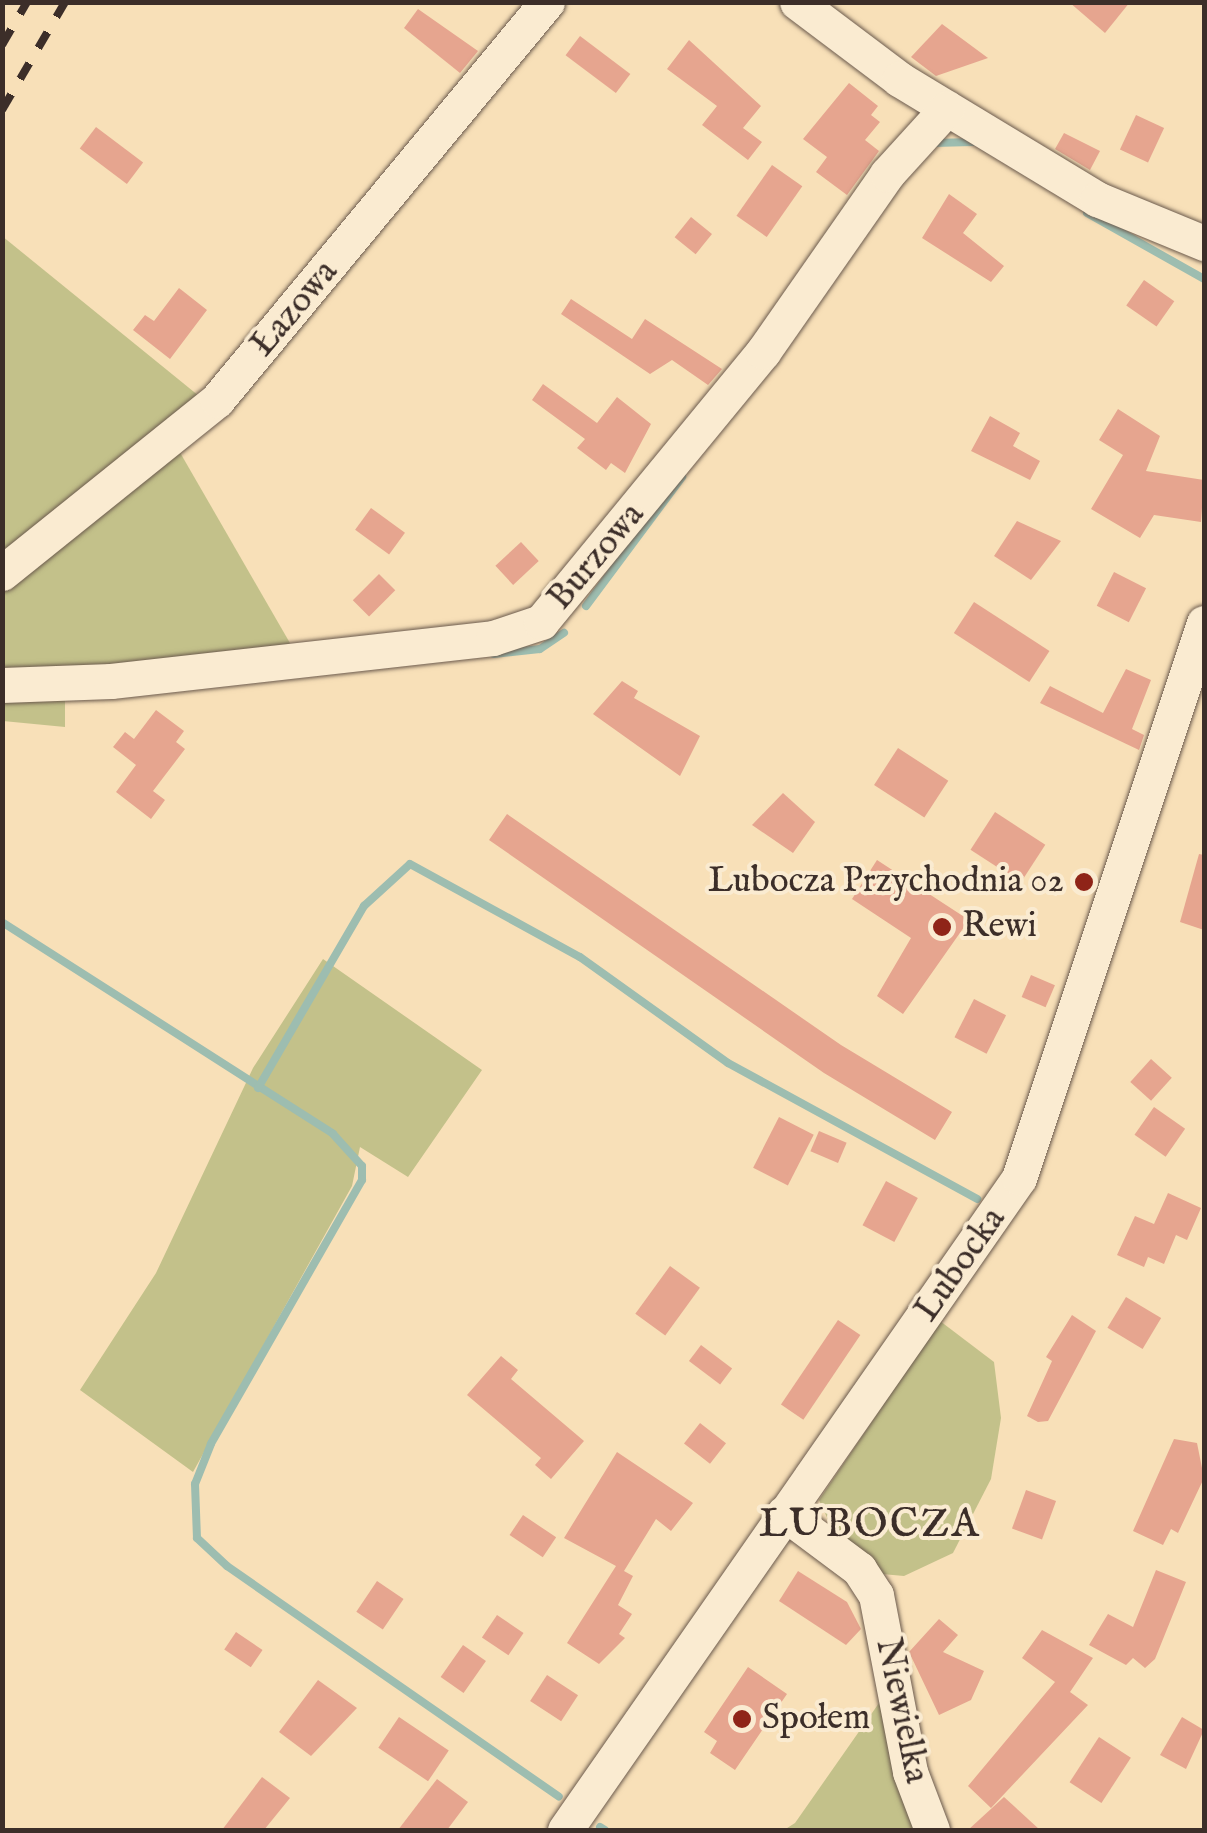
<!DOCTYPE html>
<meta charset="utf-8">
<style>
body{margin:0}
#map{position:relative;width:1207px;height:1833px;overflow:hidden;background:#f8e0b8;font-family:"IM FELL English",serif}
div>[style]{position:absolute}
.green>*{inset:0;background:#c3c18a}
.stream>*{height:8px;margin:-4px;padding:0 4px;transform-origin:4px;border-radius:4px;background:#9dbdb0}
.building>*{inset:0;background:#e6a58f;transform-origin:0 0}
.roads{filter:drop-shadow(0 0 2px #6b5a4d) drop-shadow(0 0 2px #6b5a4d)}
.minor>*{height:35px;margin:-17.5px;padding:0 17.5px;transform-origin:17.5px;border-radius:17.5px;background:#faebd1}
.rail>*{height:8px;margin-top:-4px;transform-origin:0;background:repeating-linear-gradient(90deg,#3c2e29 0 18px,transparent 0 36px)}
.dots>*{width:28px;height:28px;translate:-50% -50%;box-sizing:border-box;border:5px solid #faebd1;border-radius:50%}
span{translate:-50% -50%;white-space:nowrap;text-align:center;line-height:1.15;-webkit-text-stroke:8px #faebd1;paint-order:stroke}
.street-label{font-size:35px;color:#3c2e29}
.poi-label{font-size:35px;color:#3c2e29}
.right{translate:-100% -50%;text-align:right}
.left{translate:0 -50%;text-align:left}
.quarter-label{font-size:40px;color:#3c2e29;letter-spacing:2.5px}
.frame{position:absolute;inset:0;border:5px solid #3c2e29;pointer-events:none}
</style>
<div id="map">
<div class="green">
<i style="clip-path:polygon(2px 236px,199px 396px,2px 559px)"></i>
<i style="clip-path:polygon(178px 449px,294px 650px,3px 679px,3px 584px)"></i>
<i style="clip-path:polygon(3px 698px,65px 699px,65px 727px,3px 721px)"></i>
<i style="clip-path:polygon(323px 959px,482px 1070px,408px 1177px,360px 1147px,352px 1186px,193px 1472px,80px 1390px,156px 1273px,253px 1068px)"></i>
<i style="clip-path:polygon(940px 1321px,994px 1362px,1001px 1418px,991px 1479px,953px 1553px,904px 1576px,882px 1574px,829px 1522px,819px 1500px)"></i>
<i style="clip-path:polygon(879px 1703px,918px 1830px,784px 1830px,795px 1823px)"></i>
</div>
<div class="stream">
<i style="left:933px;top:143px;width:40px;rotate:-1.4deg"></i>
<i style="left:1087px;top:213px;width:134px;rotate:29.4deg"></i>
<i style="left:586px;top:606px;width:161px;rotate:-53.3deg"></i>
<i style="left:494px;top:654px;width:46px;rotate:-6.2deg"></i>
<i style="left:540px;top:649px;width:29px;rotate:-34deg"></i>
<i style="left:2px;top:922px;width:393px;rotate:32.6deg"></i>
<i style="left:333px;top:1134px;width:43px;rotate:47.8deg"></i>
<i style="left:362px;top:1166px;width:14px;rotate:90deg"></i>
<i style="left:362px;top:1180px;width:304px;rotate:119.8deg"></i>
<i style="left:211px;top:1444px;width:43px;rotate:111.8deg"></i>
<i style="left:195px;top:1484px;width:54px;rotate:87.9deg"></i>
<i style="left:197px;top:1538px;width:41px;rotate:43deg"></i>
<i style="left:227px;top:1566px;width:404px;rotate:34.8deg"></i>
<i style="left:258px;top:1088px;width:211px;rotate:-59.8deg"></i>
<i style="left:364px;top:906px;width:62px;rotate:-42.4deg"></i>
<i style="left:410px;top:864px;width:194px;rotate:28.7deg"></i>
<i style="left:580px;top:957px;width:182px;rotate:35.6deg"></i>
<i style="left:728px;top:1063px;width:284px;rotate:28.6deg"></i>
<i style="left:600px;top:1827px;width:6px;rotate:31deg"></i>
</div>
<div class="building">
<i style="clip-path:polygon(1069px 2px,1130px 2px,1105px 33px)"></i>
<i style="clip-path:polygon(418px 9px,478px 51px,460px 73px,404px 28px)"></i>
<i style="clip-path:polygon(942px 24px,988px 58px,936px 76px,911px 57px)"></i>
<i style="left:580px;top:36px;width:63px;height:24px;rotate:37deg"></i>
<i style="clip-path:polygon(689px 40px,761px 106px,743px 128px,762px 142px,748px 160px,702px 125px,717px 106px,667px 69px)"></i>
<i style="clip-path:polygon(849px 83px,878px 106px,871px 115px,880px 122px,865px 140px,879px 151px,847px 195px,816px 172px,827px 157px,803px 139px)"></i>
<i style="left:1136px;top:115px;width:31px;height:38px;rotate:25deg"></i>
<i style="left:96px;top:127px;width:59px;height:27px;rotate:37deg"></i>
<i style="clip-path:polygon(1064px 133px,1100px 151px,1090px 170px,1055px 149px)"></i>
<i style="left:772px;top:165px;width:37px;height:62px;rotate:35deg"></i>
<i style="clip-path:polygon(949px 194px,977px 214px,963px 233px,1004px 266px,991px 282px,922px 238px)"></i>
<i style="left:691px;top:217px;width:27px;height:26px;rotate:39deg"></i>
<i style="left:1144px;top:280px;width:37px;height:31px;rotate:35deg"></i>
<i style="clip-path:polygon(179px 288px,207px 310px,170px 359px,133px 330px,145px 315px,154px 321px)"></i>
<i style="clip-path:polygon(571px 299px,632px 339px,645px 319px,722px 369px,708px 385px,672px 360px,650px 374px,561px 314px)"></i>
<i style="clip-path:polygon(543px 384px,597px 423px,617px 397px,651px 424px,625px 473px,611px 463px,606px 470px,577px 448px,585px 439px,532px 400px)"></i>
<i style="clip-path:polygon(1118px 409px,1160px 436px,1146px 471px,1204px 480px,1201px 522px,1154px 515px,1140px 538px,1091px 509px,1123px 455px,1099px 440px)"></i>
<i style="clip-path:polygon(990px 416px,1020px 433px,1013px 446px,1040px 461px,1030px 480px,971px 451px)"></i>
<i style="left:371px;top:508px;width:42px;height:27px;rotate:36deg"></i>
<i style="clip-path:polygon(1017px 521px,1061px 541px,1031px 580px,994px 556px)"></i>
<i style="left:521px;top:542px;width:26px;height:35px;rotate:47deg"></i>
<i style="left:1114px;top:572px;width:36px;height:38px;rotate:27deg"></i>
<i style="left:379px;top:574px;width:23px;height:37px;rotate:45deg"></i>
<i style="left:974px;top:602px;width:90px;height:37px;rotate:33deg"></i>
<i style="clip-path:polygon(1126px 669px,1151px 680px,1132px 729px,1144px 735px,1139px 750px,1040px 703px,1050px 686px,1103px 713px)"></i>
<i style="clip-path:polygon(622px 681px,638px 691px,634px 698px,700px 736px,680px 776px,593px 714px)"></i>
<i style="clip-path:polygon(156px 710px,184px 731px,176px 742px,185px 749px,153px 791px,165px 800px,151px 819px,116px 792px,136px 765px,113px 747px,125px 732px,134px 739px)"></i>
<i style="left:898px;top:748px;width:60px;height:44px;rotate:33deg"></i>
<i style="clip-path:polygon(783px 793px,815px 822px,793px 853px,752px 825px)"></i>
<i style="left:995px;top:812px;width:60px;height:45px;rotate:33deg"></i>
<i style="clip-path:polygon(507px 814px,841px 1045px,952px 1112px,935px 1140px,824px 1073px,489px 840px)"></i>
<i style="clip-path:polygon(1199px 854px,1204px 855px,1204px 930px,1180px 922px)"></i>
<i style="clip-path:polygon(877px 860px,969px 920px,903px 1014px,877px 996px,911px 938px,852px 899px)"></i>
<i style="left:1031px;top:975px;width:26px;height:24px;rotate:23deg"></i>
<i style="left:974px;top:999px;width:36px;height:43px;rotate:27deg"></i>
<i style="left:1151px;top:1059px;width:28px;height:31px;rotate:42deg"></i>
<i style="left:1154px;top:1107px;width:38px;height:34px;rotate:35deg"></i>
<i style="left:779px;top:1117px;width:39px;height:57px;rotate:27deg"></i>
<i style="left:819px;top:1131px;width:30px;height:22px;rotate:23deg"></i>
<i style="left:886px;top:1181px;width:36px;height:50px;rotate:28deg"></i>
<i style="clip-path:polygon(1168px 1193px,1201px 1208px,1187px 1240px,1176px 1235px,1164px 1264px,1148px 1257px,1144px 1267px,1117px 1255px,1135px 1216px,1154px 1224px)"></i>
<i style="left:670px;top:1266px;width:37px;height:59px;rotate:36deg"></i>
<i style="left:1126px;top:1297px;width:41px;height:36px;rotate:31deg"></i>
<i style="clip-path:polygon(1072px 1315px,1096px 1331px,1048px 1421px,1038px 1422px,1027px 1416px,1052px 1361px,1046px 1357px)"></i>
<i style="left:838px;top:1320px;width:27px;height:102px;rotate:34deg"></i>
<i style="left:701px;top:1345px;width:39px;height:20px;rotate:37deg"></i>
<i style="clip-path:polygon(501px 1356px,518px 1370px,511px 1379px,584px 1441px,551px 1479px,535px 1465px,541px 1458px,467px 1395px)"></i>
<i style="left:700px;top:1423px;width:33px;height:26px;rotate:38deg"></i>
<i style="clip-path:polygon(1174px 1439px,1197px 1443px,1204px 1478px,1178px 1533px,1171px 1529px,1163px 1545px,1133px 1531px)"></i>
<i style="clip-path:polygon(617px 1452px,693px 1503px,671px 1531px,656px 1519px,624px 1571px,633px 1576px,618px 1605px,632px 1614px,619px 1634px,625px 1638px,599px 1664px,567px 1643px,616px 1566px,564px 1538px)"></i>
<i style="left:1026px;top:1490px;width:32px;height:41px;rotate:20deg"></i>
<i style="left:523px;top:1515px;width:40px;height:24px;rotate:34deg"></i>
<i style="clip-path:polygon(1156px 1570px,1186px 1582px,1155px 1659px,1145px 1668px,1133px 1658px,1126px 1665px,1089px 1645px,1108px 1614px,1133px 1627px)"></i>
<i style="clip-path:polygon(798px 1571px,847px 1602px,861px 1629px,846px 1645px,779px 1601px)"></i>
<i style="left:377px;top:1581px;width:32px;height:37px;rotate:34deg"></i>
<i style="left:497px;top:1615px;width:32px;height:27px;rotate:34deg"></i>
<i style="clip-path:polygon(939px 1619px,958px 1635px,943px 1652px,984px 1671px,971px 1700px,939px 1715px,909px 1652px)"></i>
<i style="clip-path:polygon(1042px 1630px,1093px 1658px,1070px 1692px,1088px 1705px,991px 1808px,968px 1786px,1055px 1682px,1022px 1658px)"></i>
<i style="left:236px;top:1632px;width:32px;height:21px;rotate:34deg"></i>
<i style="left:463px;top:1645px;width:28px;height:39px;rotate:35deg"></i>
<i style="clip-path:polygon(748px 1667px,787px 1694px,735px 1770px,710px 1753px,717px 1741px,704px 1732px)"></i>
<i style="left:547px;top:1675px;width:37px;height:31px;rotate:33deg"></i>
<i style="clip-path:polygon(318px 1680px,357px 1708px,311px 1756px,279px 1732px)"></i>
<i style="left:399px;top:1717px;width:60px;height:37px;rotate:34deg"></i>
<i style="clip-path:polygon(1182px 1717px,1204px 1730px,1186px 1769px,1160px 1755px)"></i>
<i style="left:1099px;top:1737px;width:38px;height:54px;rotate:33deg"></i>
<i style="clip-path:polygon(262px 1777px,290px 1798px,264px 1830px,222px 1830px)"></i>
<i style="clip-path:polygon(437px 1779px,468px 1802px,447px 1830px,398px 1830px)"></i>
<i style="clip-path:polygon(1004px 1797px,1040px 1830px,968px 1830px)"></i>
</div>
<div class="roads">
<div class="minor">
<i style="left:797px;top:2px;width:128px;rotate:37deg"></i>
<i style="left:899px;top:79px;width:232px;rotate:31.2deg"></i>
<i style="left:1097px;top:199px;width:116px;rotate:22.4deg"></i>
<i style="left:2px;top:573px;width:276px;rotate:-38.8deg"></i>
<i style="left:217px;top:400px;width:517px;rotate:-50.34deg"></i>
<i style="left:2px;top:685px;width:109px;rotate:-2.1deg"></i>
<i style="left:111px;top:681px;width:384px;rotate:-6.4deg"></i>
<i style="left:493px;top:638px;width:51px;rotate:-18.4deg"></i>
<i style="left:541px;top:622px;width:350px;rotate:-50.6deg"></i>
<i style="left:763px;top:352px;width:217px;rotate:-55.1deg"></i>
<i style="left:887px;top:174px;width:89px;rotate:-47.7deg"></i>
<i style="left:784px;top:1513px;width:94px;rotate:36.7deg"></i>
<i style="left:859px;top:1569px;width:31px;rotate:57deg"></i>
<i style="left:876px;top:1595px;width:180px;rotate:79.1deg"></i>
<i style="left:910px;top:1772px;width:62px;rotate:69.2deg"></i>
<i style="left:565px;top:1830px;width:794px;rotate:-55.15deg"></i>
<i style="left:1019px;top:1178px;width:585px;rotate:-71.57deg"></i>
</div>
</div>
<div class="rail">
<i style="left:2px;top:45px;width:50px;rotate:-59.8deg"></i>
<i style="left:2px;top:110px;width:125px;rotate:-59.7deg"></i>
</div>
<div class="dots">
<i style="left:1084px;top:882px;background:#8f2418"></i>
<i style="left:942px;top:927px;background:#8f2418"></i>
<i style="left:742px;top:1719px;background:#8f2418"></i>
</div>
<div class="street-label">
<span style="left:295px;top:309px;rotate:-50deg">Łazowa</span>
<span style="left:597px;top:557px;rotate:-50deg">Burzowa</span>
<span style="left:961px;top:1265px;rotate:-55deg">Lubocka</span>
<span style="left:901px;top:1711px;rotate:78deg">Niewielka</span>
</div>
<div class="poi-label">
<span class="right" style="left:1064px;top:882px">Lubocza Przychodnia 02</span>
<span class="left" style="left:962px;top:927px">Rewi</span>
<span class="left" style="left:762px;top:1719px">Społem</span>
</div>
<div class="quarter-label">
<span style="left:870px;top:1526px">LUBOCZA</span>
</div>
<div class="frame"></div>
</div>
